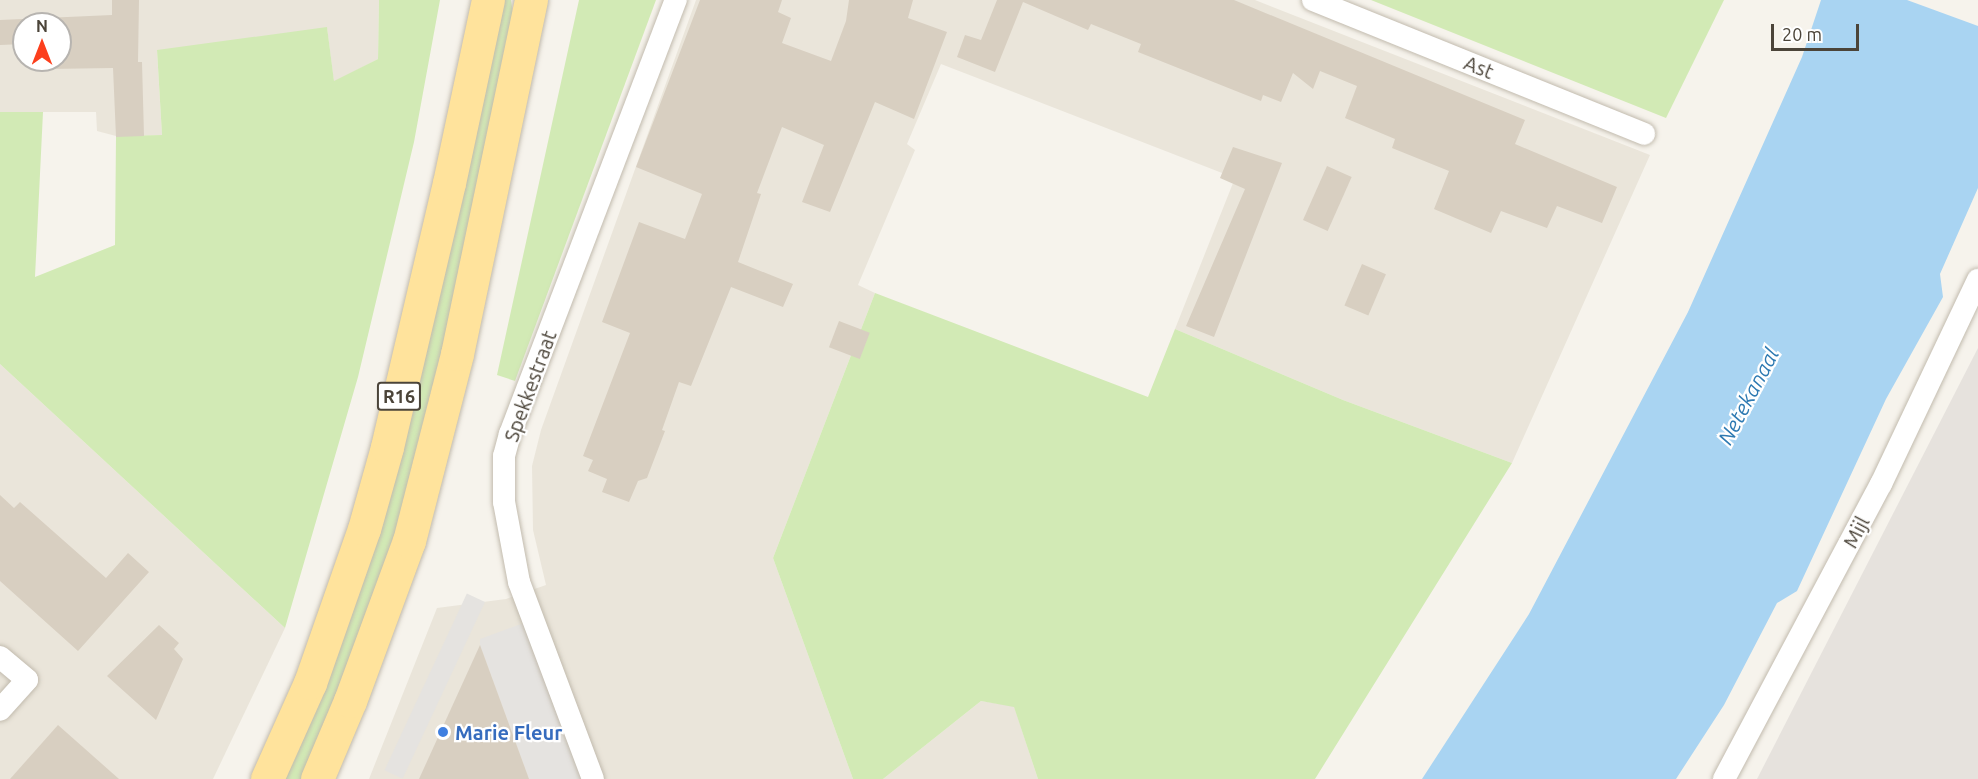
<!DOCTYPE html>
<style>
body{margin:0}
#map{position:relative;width:1978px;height:779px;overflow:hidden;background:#f6f3ec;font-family:Ubuntu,sans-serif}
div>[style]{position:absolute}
.residential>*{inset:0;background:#eae5da}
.industrial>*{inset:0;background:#e6e2dd}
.green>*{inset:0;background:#d2eab5}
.parking>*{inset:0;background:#e5e3e0;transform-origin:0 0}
.water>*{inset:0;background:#a9d4f2}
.pier>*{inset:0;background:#f6f3ec}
.building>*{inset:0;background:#d8cfc1;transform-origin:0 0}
.roads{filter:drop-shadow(0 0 2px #c2bbae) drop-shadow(0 0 2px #c2bbae)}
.minor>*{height:22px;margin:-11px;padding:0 11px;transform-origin:11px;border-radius:11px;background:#fff}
.primary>*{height:33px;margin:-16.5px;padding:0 16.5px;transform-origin:16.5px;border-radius:16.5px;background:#ffe39c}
.dots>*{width:16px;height:16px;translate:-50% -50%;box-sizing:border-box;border:3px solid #fff;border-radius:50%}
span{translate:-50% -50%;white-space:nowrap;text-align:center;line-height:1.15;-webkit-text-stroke:4.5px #fff;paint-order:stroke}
.shield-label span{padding:2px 4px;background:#fff;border:2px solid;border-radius:4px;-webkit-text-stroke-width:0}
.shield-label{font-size:18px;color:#4b4439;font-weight:700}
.street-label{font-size:20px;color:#4b4439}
.shop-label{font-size:20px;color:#366cbe;font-weight:700}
.left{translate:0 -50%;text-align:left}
.water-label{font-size:21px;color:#2e7ab2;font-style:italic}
.north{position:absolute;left:12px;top:12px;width:60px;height:60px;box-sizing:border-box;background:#fff;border:2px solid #b7b4b0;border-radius:50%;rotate:0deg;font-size:16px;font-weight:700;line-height:24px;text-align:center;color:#4b4439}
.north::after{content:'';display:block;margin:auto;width:21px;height:27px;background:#fc3f1d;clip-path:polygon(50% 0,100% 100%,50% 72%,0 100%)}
.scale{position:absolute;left:1771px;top:24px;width:88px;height:27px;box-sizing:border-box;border:3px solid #4b4439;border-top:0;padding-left:8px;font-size:18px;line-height:21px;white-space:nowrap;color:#4b4439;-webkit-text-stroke:4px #fff;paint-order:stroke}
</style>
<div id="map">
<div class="residential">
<i style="clip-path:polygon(evenodd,0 0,379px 0,378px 59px,334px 82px,327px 28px,157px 51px,162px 135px,116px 136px,97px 131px,96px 112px,0 112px,0 0,24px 24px,60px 24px,60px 60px,24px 60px,24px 24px)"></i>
<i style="clip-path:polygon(696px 0,1255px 0,1650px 155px,1512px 463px,1343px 400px,1175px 329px,1235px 178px,941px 64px,907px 144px,915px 150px,858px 285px,875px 293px,773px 558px,853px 779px,369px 779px,437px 608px,506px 599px,546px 585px,533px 530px,532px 466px,541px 430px)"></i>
<i style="clip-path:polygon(0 364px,285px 628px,213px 779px,0 779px)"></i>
<i style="clip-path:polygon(981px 701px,1014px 706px,1038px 779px,883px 779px)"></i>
</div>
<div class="industrial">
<i style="clip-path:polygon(1978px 348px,1978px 779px,1757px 779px)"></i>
</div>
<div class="green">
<i style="clip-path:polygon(379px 0,440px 0,414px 142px,358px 377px,285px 628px,0 364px,0 112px,43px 112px,35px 277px,115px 245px,116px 136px,162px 135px,157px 50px,327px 27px,334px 81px,378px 59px)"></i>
<i style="clip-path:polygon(496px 0,511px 0,516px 35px,410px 497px,306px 779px,275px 779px,317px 684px)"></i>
<i style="clip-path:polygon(579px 0,656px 0,515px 381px,497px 375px)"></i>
<i style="clip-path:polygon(1371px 0,1724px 0,1666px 118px)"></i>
<i style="clip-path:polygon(875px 293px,1148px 397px,1175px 329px,1343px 400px,1512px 463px,1315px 779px,1038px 779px,1014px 707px,981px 701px,883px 779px,853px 779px,773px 558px)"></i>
</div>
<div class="parking">
<i style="left:485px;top:602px;width:195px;height:20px;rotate:115deg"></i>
<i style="clip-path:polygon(524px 623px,582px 779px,529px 779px,480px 645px,480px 639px)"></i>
</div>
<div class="water">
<i style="clip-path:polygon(1821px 0,1978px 0,1978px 188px,1940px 274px,1943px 297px,1886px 399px,1797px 591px,1777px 603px,1724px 705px,1676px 779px,1422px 779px,1529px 614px,1688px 312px,1802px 57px)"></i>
</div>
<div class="pier">
<i style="clip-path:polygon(1907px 0,1978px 0,1978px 26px)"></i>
</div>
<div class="building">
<i style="clip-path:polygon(112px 0,139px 0,138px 62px,142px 62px,144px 136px,116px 137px,113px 68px,48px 69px,48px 60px,60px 60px,60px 24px,24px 24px,24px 44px,0 45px,0 20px,112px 15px)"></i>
<i style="clip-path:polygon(700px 0,782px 0,778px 12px,791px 18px,782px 43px,831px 61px,846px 21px,849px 0,913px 0,908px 18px,947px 32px,914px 119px,875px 102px,830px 212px,802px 202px,824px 145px,782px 127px,757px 193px,761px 194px,738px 262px,793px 284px,783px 307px,731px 287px,691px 386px,679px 382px,662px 430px,665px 431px,647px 478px,638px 481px,629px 502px,602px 492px,607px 479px,588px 471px,593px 460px,583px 456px,630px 333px,602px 322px,639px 222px,685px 239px,702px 194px,636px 167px)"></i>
<i style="clip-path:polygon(997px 0,1234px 0,1525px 120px,1515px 144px,1617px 187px,1602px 223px,1557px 206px,1547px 228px,1501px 211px,1491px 233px,1434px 209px,1449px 171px,1392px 148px,1395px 139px,1345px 118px,1357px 86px,1320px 71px,1313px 89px,1293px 73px,1281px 102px,1263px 95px,1261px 101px,1138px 52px,1141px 44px,1091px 24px,1088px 30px,1023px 2px,995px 72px,957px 57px,965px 35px,981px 40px)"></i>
<i style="clip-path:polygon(1233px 147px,1282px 163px,1214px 337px,1186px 326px,1245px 189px,1220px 178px)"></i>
<i style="left:1327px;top:166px;width:27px;height:59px;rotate:24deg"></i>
<i style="left:1362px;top:264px;width:26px;height:45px;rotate:23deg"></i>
<i style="left:839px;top:321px;width:33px;height:28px;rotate:21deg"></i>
<i style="clip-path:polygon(0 495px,14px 508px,20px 502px,106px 578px,128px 553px,149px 572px,78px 651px,0 581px)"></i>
<i style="clip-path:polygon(159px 625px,179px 643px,174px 649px,183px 659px,156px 720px,107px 676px)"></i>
<i style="clip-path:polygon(480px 645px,529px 779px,419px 779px)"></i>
<i style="clip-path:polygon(58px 725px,119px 779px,10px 779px)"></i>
</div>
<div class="roads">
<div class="minor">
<i style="left:1313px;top:0;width:357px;rotate:22deg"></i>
<i style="left:0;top:657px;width:35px;rotate:40deg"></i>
<i style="left:27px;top:680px;width:40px;rotate:132deg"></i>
<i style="left:593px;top:779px;width:210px;rotate:-110.6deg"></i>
<i style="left:519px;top:582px;width:81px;rotate:-100.6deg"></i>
<i style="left:504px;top:502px;width:46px;rotate:-90deg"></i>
<i style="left:504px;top:456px;width:23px;rotate:-75deg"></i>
<i style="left:510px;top:434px;width:465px;rotate:-69.1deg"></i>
<i style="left:1724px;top:779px;width:334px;rotate:-62deg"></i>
<i style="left:1881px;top:484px;width:226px;rotate:-64.6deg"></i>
</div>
<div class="primary">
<i style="left:267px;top:779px;width:105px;rotate:-65.9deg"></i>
<i style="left:310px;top:683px;width:163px;rotate:-70.7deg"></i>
<i style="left:364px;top:529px;width:85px;rotate:-74.3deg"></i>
<i style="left:387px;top:447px;width:271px;rotate:-76.8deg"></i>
<i style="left:449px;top:183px;width:187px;rotate:-78deg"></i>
<i style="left:317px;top:779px;width:85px;rotate:-67.1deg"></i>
<i style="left:350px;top:701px;width:171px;rotate:-69.8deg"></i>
<i style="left:409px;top:541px;width:193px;rotate:-75.6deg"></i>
<i style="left:457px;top:354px;width:362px;rotate:-78.2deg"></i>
</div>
</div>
<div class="dots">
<i style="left:443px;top:732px;background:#3f7fe0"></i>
</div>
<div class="shield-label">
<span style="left:399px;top:396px">R16</span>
</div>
<div class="street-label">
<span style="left:1479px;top:67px;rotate:22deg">Ast</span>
<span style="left:530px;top:386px;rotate:-70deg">Spekkestraat</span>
<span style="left:1856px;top:532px;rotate:-62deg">Mijl</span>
</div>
<div class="shop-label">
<span class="left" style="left:455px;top:732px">Marie Fleur</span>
</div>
<div class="water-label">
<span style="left:1748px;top:396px;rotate:-62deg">Netekanaal</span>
</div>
<div class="north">N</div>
<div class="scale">20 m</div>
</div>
